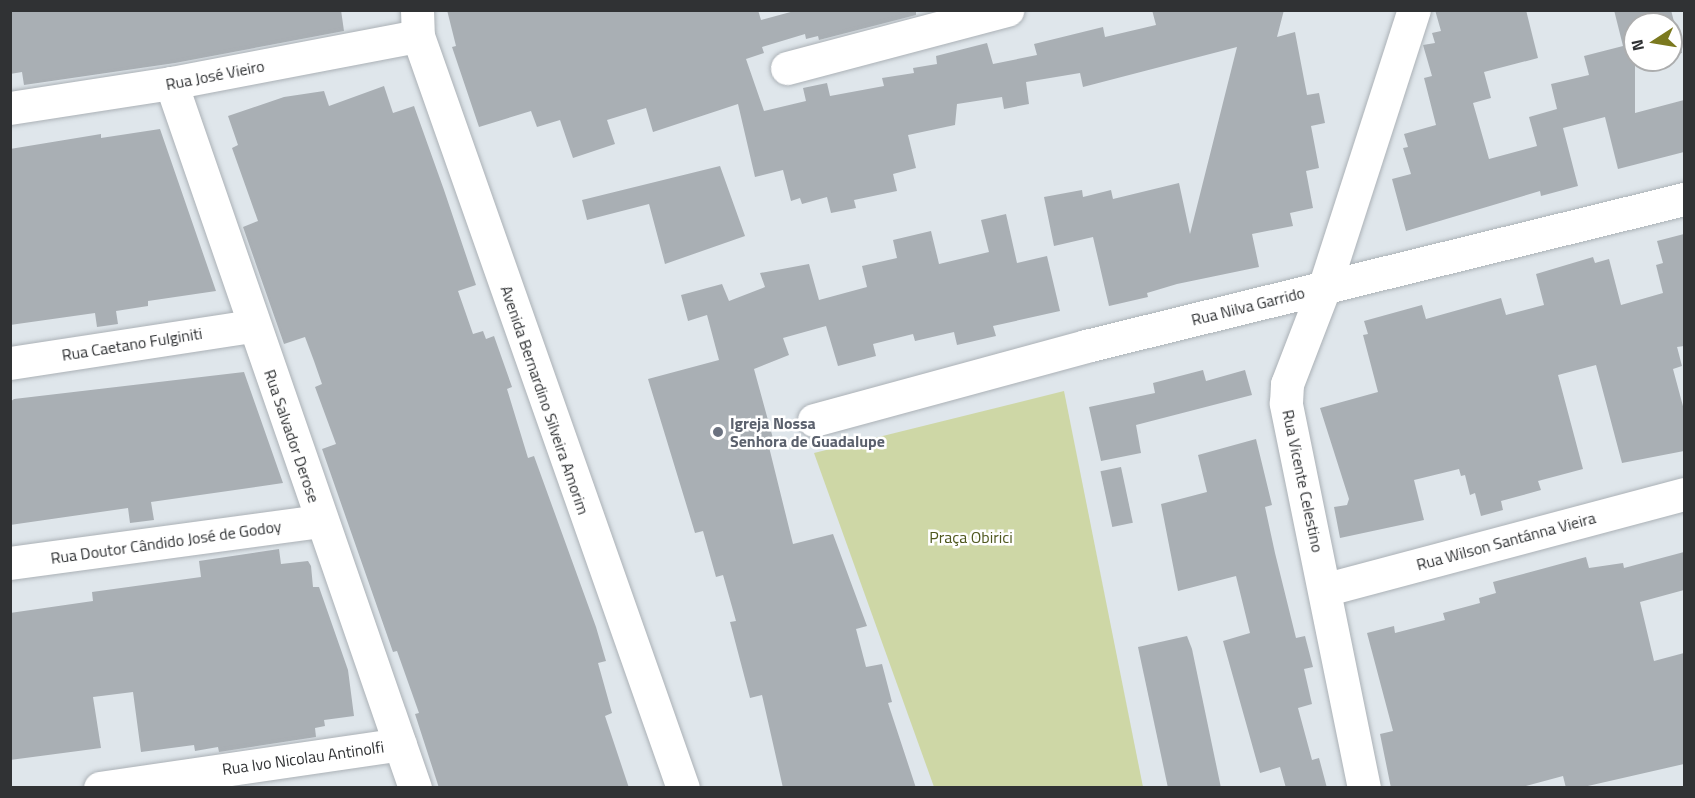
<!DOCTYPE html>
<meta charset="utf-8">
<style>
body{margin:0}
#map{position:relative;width:1695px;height:798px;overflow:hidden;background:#dfe6eb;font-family:"Titillium Web",sans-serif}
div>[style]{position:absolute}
.green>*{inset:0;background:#ced7a6}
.building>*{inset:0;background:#a9afb4;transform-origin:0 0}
.roads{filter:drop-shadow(0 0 2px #abb1b6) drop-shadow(0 0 2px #abb1b6)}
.minor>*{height:33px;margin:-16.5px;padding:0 16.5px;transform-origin:16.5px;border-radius:16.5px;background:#fff}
.dots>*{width:16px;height:16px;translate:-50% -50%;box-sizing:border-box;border:3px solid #fff;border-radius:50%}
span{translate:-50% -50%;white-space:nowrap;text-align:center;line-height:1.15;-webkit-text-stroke:5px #fff;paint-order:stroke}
.street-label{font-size:16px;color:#303234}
.worship-label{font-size:16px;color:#5b616d;font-weight:700}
.left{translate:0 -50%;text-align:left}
.park-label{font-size:16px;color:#4e571d}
.frame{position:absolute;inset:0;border:12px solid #303234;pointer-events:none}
.north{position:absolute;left:1623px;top:12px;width:60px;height:60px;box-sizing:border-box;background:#fff;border:2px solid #acadae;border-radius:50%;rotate:258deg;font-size:16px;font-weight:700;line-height:24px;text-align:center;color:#303234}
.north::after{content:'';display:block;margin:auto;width:21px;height:27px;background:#7b791f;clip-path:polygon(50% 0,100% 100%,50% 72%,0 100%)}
</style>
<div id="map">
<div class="green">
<i style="clip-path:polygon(1064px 391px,1143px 787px,934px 787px,814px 453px)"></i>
</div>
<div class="building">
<i style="clip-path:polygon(10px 10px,341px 10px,344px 31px,175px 63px,24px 85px,22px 72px,10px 74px)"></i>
<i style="clip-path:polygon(447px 10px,758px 10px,761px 20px,798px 10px,916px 10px,916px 15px,819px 40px,818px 36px,806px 39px,805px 34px,762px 47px,764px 53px,746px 59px,764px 111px,806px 101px,803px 88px,827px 83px,830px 96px,884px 86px,882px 78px,914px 73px,913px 68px,937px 64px,936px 56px,987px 43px,993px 64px,1037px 55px,1034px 44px,1103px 27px,1105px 37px,1156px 25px,1152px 10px,1284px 10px,1277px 37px,1295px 32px,1307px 95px,1319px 93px,1325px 123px,1311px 126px,1319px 168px,1306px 171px,1313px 208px,1290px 213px,1293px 226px,1252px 234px,1259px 267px,1177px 284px,1147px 293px,1148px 297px,1109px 306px,1093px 237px,1054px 246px,1044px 197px,1082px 190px,1083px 197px,1111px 190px,1113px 199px,1179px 183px,1190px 234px,1237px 47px,1083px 87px,1080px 73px,1026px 82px,1029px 104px,1004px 109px,1002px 97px,957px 104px,955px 125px,908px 135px,916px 168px,893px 174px,897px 191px,854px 200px,856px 208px,831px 213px,827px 197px,802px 204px,800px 198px,791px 201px,783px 170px,755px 177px,738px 104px,653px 132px,646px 108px,607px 120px,615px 144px,573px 158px,560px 120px,537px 127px,531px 111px,479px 127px,452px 47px,456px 46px)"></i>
<i style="clip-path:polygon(1435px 10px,1526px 10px,1538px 58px,1484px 72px,1491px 98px,1473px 103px,1489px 159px,1537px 146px,1529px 117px,1557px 109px,1551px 84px,1589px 75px,1584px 56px,1623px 46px,1614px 10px,1671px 10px,1682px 53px,1671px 55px,1671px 24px,1635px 24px,1635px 60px,1651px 60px,1635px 64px,1635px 113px,1684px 100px,1684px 152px,1618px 169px,1605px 117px,1563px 128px,1578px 186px,1541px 196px,1540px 191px,1406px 231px,1392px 179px,1411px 174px,1403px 148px,1408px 147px,1404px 134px,1436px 125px,1424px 78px,1432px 76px,1423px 45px,1435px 43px,1432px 33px,1441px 31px)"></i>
<i style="clip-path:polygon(384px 86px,393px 113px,414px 106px,444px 190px,476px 285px,458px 291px,473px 334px,483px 331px,486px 339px,494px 336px,512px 387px,507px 389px,528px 458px,534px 456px,596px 627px,606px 661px,598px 663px,612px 713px,605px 716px,629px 788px,439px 788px,415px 714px,419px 713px,397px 651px,393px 652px,322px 449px,336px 444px,315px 387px,322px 384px,314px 361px,305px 337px,284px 344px,243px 227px,258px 221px,232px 148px,238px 145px,228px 116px,284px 97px,324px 91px,329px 106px)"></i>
<i style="clip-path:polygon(160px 129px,216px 291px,148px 301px,148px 306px,116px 311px,118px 324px,97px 327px,95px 313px,10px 325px,10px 149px,101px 134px,101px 138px)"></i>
<i style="clip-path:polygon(720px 166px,745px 236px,665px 264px,649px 204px,587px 220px,582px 200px)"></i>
<i style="clip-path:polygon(1006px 214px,1017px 263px,1047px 256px,1060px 311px,993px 326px,996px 336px,957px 345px,954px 332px,915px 341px,913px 334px,873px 344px,876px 356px,838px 366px,826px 326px,783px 338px,789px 355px,754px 369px,774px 442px,768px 443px,793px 544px,833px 534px,867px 626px,856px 629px,866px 667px,882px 664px,892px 702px,888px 703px,916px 788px,783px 788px,762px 695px,750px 698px,730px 622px,736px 621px,723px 575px,716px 577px,703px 531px,695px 533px,648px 379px,719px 360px,707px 315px,688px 321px,681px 295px,722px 284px,729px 301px,765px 287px,760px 273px,809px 264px,819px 300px,867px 287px,862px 266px,897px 258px,893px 240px,931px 231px,939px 264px,989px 252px,981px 220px)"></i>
<i style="clip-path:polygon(1684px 234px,1684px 346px,1677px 347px,1670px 320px,1682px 366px,1673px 369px,1684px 410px,1684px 451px,1622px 463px,1596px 365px,1558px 375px,1583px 469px,1538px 481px,1541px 490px,1501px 501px,1503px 510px,1481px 516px,1475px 493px,1470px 495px,1465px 475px,1461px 476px,1459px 469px,1414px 480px,1424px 520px,1340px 538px,1334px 507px,1347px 505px,1349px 499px,1320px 408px,1378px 392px,1363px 335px,1368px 334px,1364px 321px,1422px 305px,1426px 319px,1501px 298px,1506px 315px,1544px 305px,1536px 274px,1593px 257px,1595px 263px,1609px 259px,1621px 305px,1663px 293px,1656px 265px,1663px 263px,1657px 241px)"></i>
<i style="clip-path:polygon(1203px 370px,1206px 381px,1245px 370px,1252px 395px,1136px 425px,1141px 453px,1101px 461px,1089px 407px,1155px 393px,1153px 383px)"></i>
<i style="clip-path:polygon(244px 372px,283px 483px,151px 502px,154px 520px,130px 523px,128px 508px,10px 525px,10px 402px,14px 399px)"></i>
<i style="clip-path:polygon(1256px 439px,1272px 505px,1265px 507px,1275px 553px,1296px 638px,1305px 636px,1313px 667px,1304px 669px,1312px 704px,1298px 708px,1312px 760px,1319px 758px,1327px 788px,1286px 788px,1280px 767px,1260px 773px,1223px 641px,1250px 633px,1236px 576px,1178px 591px,1161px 504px,1207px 492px,1198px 455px)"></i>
<i style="left:1121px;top:467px;width:57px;height:21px;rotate:78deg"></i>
<i style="clip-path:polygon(279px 549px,281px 564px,308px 561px,311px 566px,313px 587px,319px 587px,348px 670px,354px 716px,324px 720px,325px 726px,315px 728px,316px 737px,219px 752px,218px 747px,195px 751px,194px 745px,141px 752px,133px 692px,93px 697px,101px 748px,10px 760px,10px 613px,93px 601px,92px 592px,201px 577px,199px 561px)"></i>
<i style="clip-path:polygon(1684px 552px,1684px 590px,1640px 602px,1654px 661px,1684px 653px,1684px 764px,1579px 788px,1566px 788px,1563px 776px,1518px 788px,1391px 788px,1380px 734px,1393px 731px,1367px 633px,1394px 626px,1395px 633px,1445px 620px,1443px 613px,1480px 603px,1479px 598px,1496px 593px,1493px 582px,1586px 557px,1589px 568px,1623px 563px,1624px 568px)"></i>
<i style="clip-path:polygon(1187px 636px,1192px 649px,1221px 788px,1168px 788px,1138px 647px)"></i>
</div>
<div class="roads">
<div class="minor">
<i style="left:417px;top:10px;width:26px;rotate:88deg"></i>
<i style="left:418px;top:36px;width:797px;rotate:70.59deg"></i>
<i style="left:787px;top:68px;width:228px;rotate:-14.8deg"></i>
<i style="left:171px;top:83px;width:746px;rotate:70.91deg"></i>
<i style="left:10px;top:108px;width:163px;rotate:-8.8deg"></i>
<i style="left:171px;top:83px;width:251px;rotate:-10.8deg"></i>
<i style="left:10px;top:363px;width:246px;rotate:-8.7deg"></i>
<i style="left:814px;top:420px;width:282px;rotate:-15.2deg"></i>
<i style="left:1086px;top:346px;width:616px;rotate:-13.81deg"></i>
<i style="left:10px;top:563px;width:314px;rotate:-7.7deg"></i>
<i style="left:1327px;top:589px;width:369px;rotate:-14.9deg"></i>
<i style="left:100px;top:788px;width:303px;rotate:-8.3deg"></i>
<i style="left:1364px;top:788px;width:393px;rotate:-101.5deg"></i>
<i style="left:1286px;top:403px;width:19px;rotate:-87deg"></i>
<i style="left:1287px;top:384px;width:103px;rotate:-68.9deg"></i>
<i style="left:1324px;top:288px;width:292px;rotate:-72.1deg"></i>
</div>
</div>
<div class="dots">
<i style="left:718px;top:432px;background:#6b7280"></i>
</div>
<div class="street-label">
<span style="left:215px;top:75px;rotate:-11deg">Rua José Vieiro</span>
<span style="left:1248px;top:306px;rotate:-14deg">Rua Nilva Garrido</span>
<span style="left:132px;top:344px;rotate:-9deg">Rua Caetano Fulginiti</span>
<span style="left:545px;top:400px;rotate:71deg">Avenida Bernardino Silveira Amorim</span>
<span style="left:292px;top:436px;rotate:71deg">Rua Salvador Derose</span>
<span style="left:1303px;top:481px;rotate:78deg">Rua Vicente Celestino</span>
<span style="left:1506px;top:541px;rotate:-15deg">Rua Wilson Santánna Vieira</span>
<span style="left:166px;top:542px;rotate:-8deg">Rua Doutor Cândido José de Godoy</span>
<span style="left:303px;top:758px;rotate:-8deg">Rua Ivo Nicolau Antinolfi</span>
</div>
<div class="worship-label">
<span class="left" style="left:730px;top:432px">Igreja Nossa<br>Senhora de Guadalupe</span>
</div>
<div class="park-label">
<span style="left:971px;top:537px">Praça Obirici</span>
</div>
<div class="frame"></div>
<div class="north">N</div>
</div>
